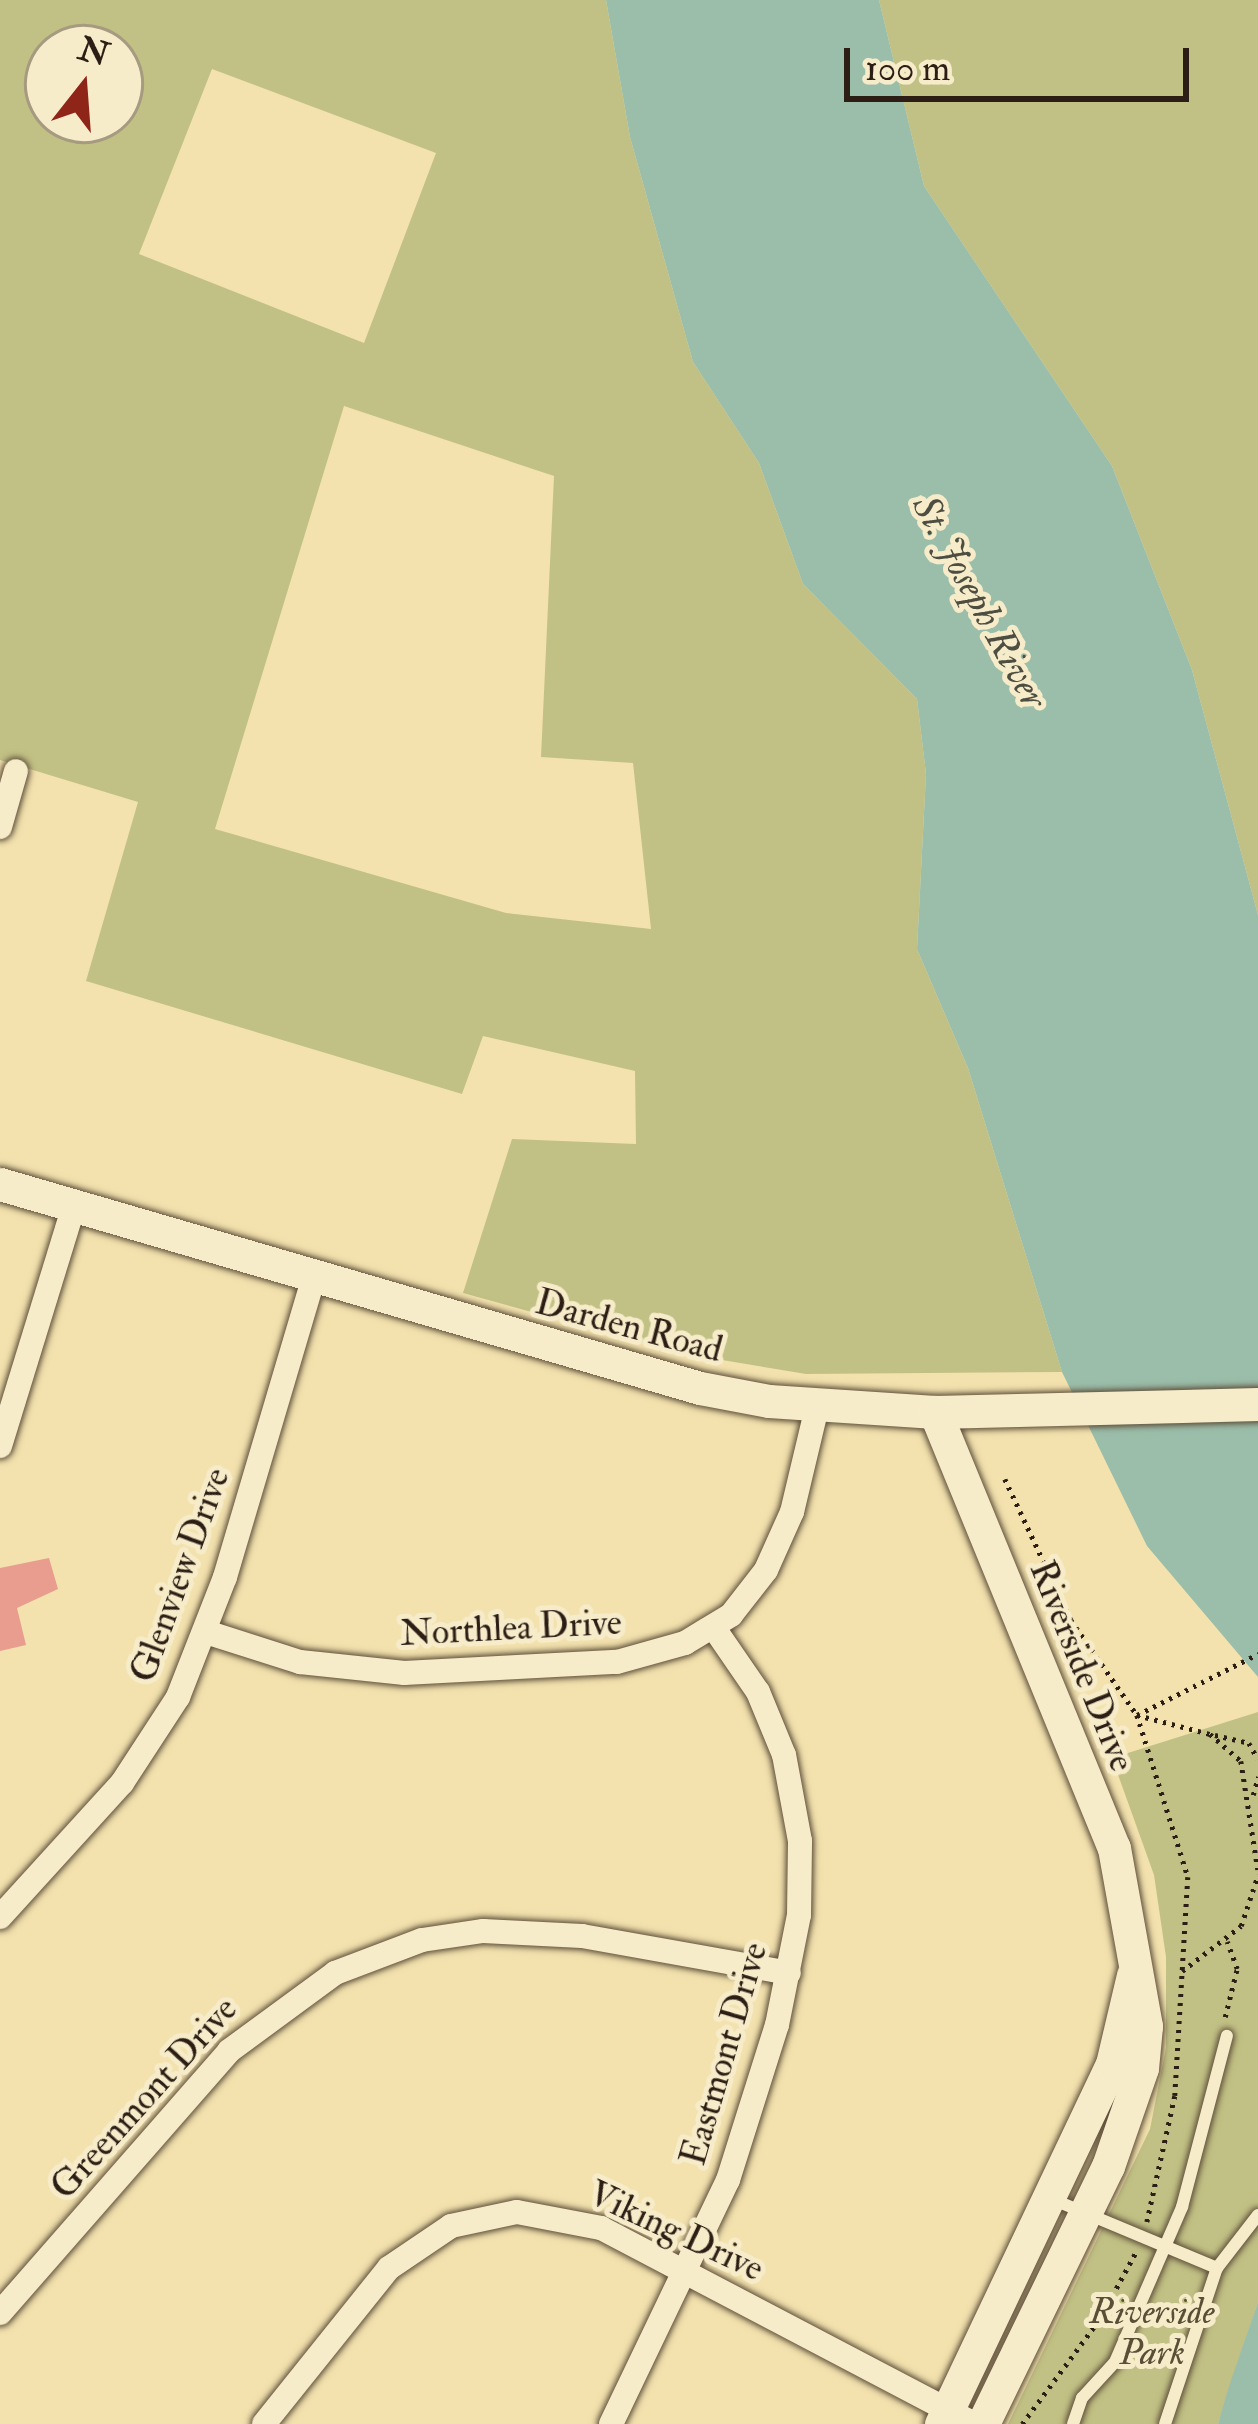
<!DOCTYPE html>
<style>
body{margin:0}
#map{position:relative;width:1258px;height:2424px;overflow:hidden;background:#f3e2ae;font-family:"IM FELL Double Pica",serif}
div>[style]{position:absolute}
.green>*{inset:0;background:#c2c185}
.water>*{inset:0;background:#9bbeaa}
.building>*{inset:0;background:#e89d8e}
.path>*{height:4.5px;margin-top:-2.25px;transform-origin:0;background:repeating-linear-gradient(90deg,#2c1e14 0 3px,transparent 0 9px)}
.roads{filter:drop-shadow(0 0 3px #5e4f3a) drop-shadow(0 0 3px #5e4f3a)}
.lane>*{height:12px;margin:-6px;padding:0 6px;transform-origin:6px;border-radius:6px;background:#f7ecca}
.street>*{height:24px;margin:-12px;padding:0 12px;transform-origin:12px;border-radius:12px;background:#f7ecca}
.secondary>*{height:33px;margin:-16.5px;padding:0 16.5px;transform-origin:16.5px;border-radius:16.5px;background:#f7ecca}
span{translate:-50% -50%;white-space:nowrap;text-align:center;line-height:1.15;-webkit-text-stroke:10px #f7ecca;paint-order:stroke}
.street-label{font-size:36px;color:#2c1e14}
.park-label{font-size:36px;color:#594f36;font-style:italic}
.water-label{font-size:39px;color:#4d4e41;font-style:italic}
.north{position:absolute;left:24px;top:24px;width:120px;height:120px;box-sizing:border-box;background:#f7ecca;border:3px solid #a69a81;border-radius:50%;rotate:17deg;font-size:33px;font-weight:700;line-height:48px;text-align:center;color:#2c1e14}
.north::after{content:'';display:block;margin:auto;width:42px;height:54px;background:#8f2418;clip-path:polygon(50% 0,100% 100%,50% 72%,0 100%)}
.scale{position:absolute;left:844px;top:48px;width:345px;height:54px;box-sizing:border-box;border:6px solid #2c1e14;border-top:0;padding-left:15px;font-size:36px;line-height:42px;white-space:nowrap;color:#2c1e14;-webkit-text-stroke:9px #f7ecca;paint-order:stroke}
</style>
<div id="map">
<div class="green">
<i style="clip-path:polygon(evenodd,0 0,606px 0,630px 137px,693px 362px,759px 463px,803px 584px,917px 699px,926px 774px,917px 949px,968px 1068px,1062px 1372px,806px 1374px,680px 1353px,463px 1293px,512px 1139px,636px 1144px,635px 1071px,483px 1036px,462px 1094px,86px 981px,138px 802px,0 760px,0 0,48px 48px,120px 48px,120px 120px,48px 120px,48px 48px,0 0,212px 69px,436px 153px,364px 343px,139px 254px,212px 69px,0 0,344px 406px,554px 476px,541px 757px,633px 763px,651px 929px,506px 913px,215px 829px,344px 406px)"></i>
<i style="clip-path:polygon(879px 0,1258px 0,1258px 915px,1192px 670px,1112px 466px,924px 186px)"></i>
<i style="clip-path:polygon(1258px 1712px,1258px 2302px,1218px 2424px,1008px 2424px,1150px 2129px,1166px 2048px,1166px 1957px,1154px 1875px,1112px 1758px)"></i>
</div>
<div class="water">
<i style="clip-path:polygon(606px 0,879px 0,924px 186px,1112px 466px,1192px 670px,1258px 915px,1258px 1677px,1147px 1546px,1062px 1372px,968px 1068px,917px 949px,926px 774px,917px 699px,803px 584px,759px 463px,693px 362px,630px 137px)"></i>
<i style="clip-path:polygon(1258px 2302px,1258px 2424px,1218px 2424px,1229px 2386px)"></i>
</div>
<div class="building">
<i style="clip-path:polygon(49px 1558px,58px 1589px,17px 1608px,26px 1645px,0 1651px,0 1568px)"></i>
</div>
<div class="path">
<i style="left:1005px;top:1479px;width:156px;rotate:64.9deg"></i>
<i style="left:1071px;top:1620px;width:116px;rotate:55.2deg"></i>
<i style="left:1137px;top:1715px;width:170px;rotate:72.5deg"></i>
<i style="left:1188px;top:1877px;width:219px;rotate:93.4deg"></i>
<i style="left:1175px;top:2096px;width:129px;rotate:102.5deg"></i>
<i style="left:1137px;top:1715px;width:75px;rotate:14.6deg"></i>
<i style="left:1210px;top:1734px;width:41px;rotate:41.1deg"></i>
<i style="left:1241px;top:1761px;width:110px;rotate:81.1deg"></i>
<i style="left:1137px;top:1715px;width:136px;rotate:-26.8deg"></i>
<i style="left:1215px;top:1735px;width:35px;rotate:13deg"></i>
<i style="left:1249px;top:1743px;width:18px;rotate:61deg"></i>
<i style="left:1253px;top:1795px;width:19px;rotate:-74deg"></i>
<i style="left:1182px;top:1971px;width:74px;rotate:-37.3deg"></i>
<i style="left:1241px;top:1926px;width:54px;rotate:-71.6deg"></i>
<i style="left:1225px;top:2017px;width:49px;rotate:-76deg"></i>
<i style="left:1237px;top:1969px;width:29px;rotate:-110deg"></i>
<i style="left:1022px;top:2424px;width:129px;rotate:-53.5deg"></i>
<i style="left:1099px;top:2320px;width:80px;rotate:-61.5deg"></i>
</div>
<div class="roads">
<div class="lane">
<i style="left:1052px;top:2199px;width:179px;rotate:22.7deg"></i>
<i style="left:1073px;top:2424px;width:28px;rotate:-71deg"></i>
<i style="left:1082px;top:2398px;width:49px;rotate:-47.5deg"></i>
<i style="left:1115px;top:2362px;width:169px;rotate:-66.6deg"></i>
<i style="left:1182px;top:2207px;width:177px;rotate:-75.3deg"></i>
<i style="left:1165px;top:2424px;width:164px;rotate:-71.6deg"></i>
<i style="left:1217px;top:2268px;width:67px;rotate:-52.3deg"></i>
</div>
<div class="street">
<i style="left:0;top:827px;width:58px;rotate:-74.1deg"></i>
<i style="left:0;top:1446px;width:252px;rotate:-72.9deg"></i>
<i style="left:206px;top:1632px;width:99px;rotate:17.7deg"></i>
<i style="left:300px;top:1662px;width:105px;rotate:6deg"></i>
<i style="left:404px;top:1673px;width:213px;rotate:-3deg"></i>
<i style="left:617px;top:1662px;width:71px;rotate:-15.6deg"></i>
<i style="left:685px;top:1643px;width:54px;rotate:-31.3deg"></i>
<i style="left:731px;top:1615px;width:57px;rotate:-52.1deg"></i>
<i style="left:766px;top:1570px;width:64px;rotate:-65.9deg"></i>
<i style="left:792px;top:1512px;width:108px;rotate:-76.6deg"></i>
<i style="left:0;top:1917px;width:181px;rotate:-47.7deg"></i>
<i style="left:122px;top:1783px;width:103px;rotate:-56.9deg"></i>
<i style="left:178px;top:1697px;width:129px;rotate:-68.6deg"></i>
<i style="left:225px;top:1577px;width:314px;rotate:-73.5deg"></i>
<i style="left:0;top:2313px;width:348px;rotate:-48.8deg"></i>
<i style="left:229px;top:2051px;width:132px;rotate:-36.3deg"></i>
<i style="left:335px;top:1973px;width:93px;rotate:-20.8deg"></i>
<i style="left:422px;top:1940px;width:62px;rotate:-8.4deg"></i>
<i style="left:483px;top:1931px;width:99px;rotate:2.9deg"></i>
<i style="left:582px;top:1936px;width:210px;rotate:10.1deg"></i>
<i style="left:264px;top:2424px;width:200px;rotate:-51.3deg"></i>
<i style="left:389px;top:2268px;width:75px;rotate:-34.1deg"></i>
<i style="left:451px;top:2226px;width:67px;rotate:-12deg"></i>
<i style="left:517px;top:2212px;width:86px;rotate:10.8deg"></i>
<i style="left:601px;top:2228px;width:422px;rotate:27.7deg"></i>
<i style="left:611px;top:2424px;width:271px;rotate:-64.4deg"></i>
<i style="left:728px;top:2180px;width:163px;rotate:-72.5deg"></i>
<i style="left:777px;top:2025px;width:112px;rotate:-78.7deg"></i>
<i style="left:799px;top:1915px;width:74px;rotate:-89.2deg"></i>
<i style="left:800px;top:1841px;width:87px;rotate:-100.5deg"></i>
<i style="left:784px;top:1755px;width:68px;rotate:-112.4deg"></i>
<i style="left:758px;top:1692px;width:78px;rotate:-124.5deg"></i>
</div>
<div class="secondary">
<i style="left:0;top:1184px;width:729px;rotate:16.25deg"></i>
<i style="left:700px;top:1388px;width:70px;rotate:10.7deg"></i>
<i style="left:769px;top:1401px;width:166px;rotate:3.8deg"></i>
<i style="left:935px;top:1412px;width:323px;rotate:-1.4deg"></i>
<i style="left:935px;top:1412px;width:471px;rotate:67.7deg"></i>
<i style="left:1114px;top:1848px;width:181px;rotate:79.8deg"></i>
<i style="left:1146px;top:2026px;width:42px;rotate:95.4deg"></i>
<i style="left:1142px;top:2068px;width:104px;rotate:109.1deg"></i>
<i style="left:1108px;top:2166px;width:287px;rotate:115.9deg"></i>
<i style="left:941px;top:2424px;width:399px;rotate:-64.6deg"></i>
<i style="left:1112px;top:2064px;width:91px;rotate:-76.7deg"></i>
</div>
</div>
<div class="street-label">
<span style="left:629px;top:1326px;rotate:15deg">Darden Road</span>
<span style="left:180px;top:1575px;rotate:-70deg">Glenview Drive</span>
<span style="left:511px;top:1628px;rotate:-3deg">Northlea Drive</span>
<span style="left:1082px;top:1666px;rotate:68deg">Riverside Drive</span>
<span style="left:724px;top:2054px;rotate:-74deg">Eastmont Drive</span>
<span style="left:144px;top:2098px;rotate:-48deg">Greenmont Drive</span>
<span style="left:676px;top:2231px;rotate:25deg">Viking Drive</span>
</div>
<div class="park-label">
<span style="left:1152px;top:2332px">Riverside<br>Park</span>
</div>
<div class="water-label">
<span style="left:979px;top:602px;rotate:61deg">St. Joseph River</span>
</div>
<div class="north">N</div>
<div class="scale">100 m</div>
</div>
